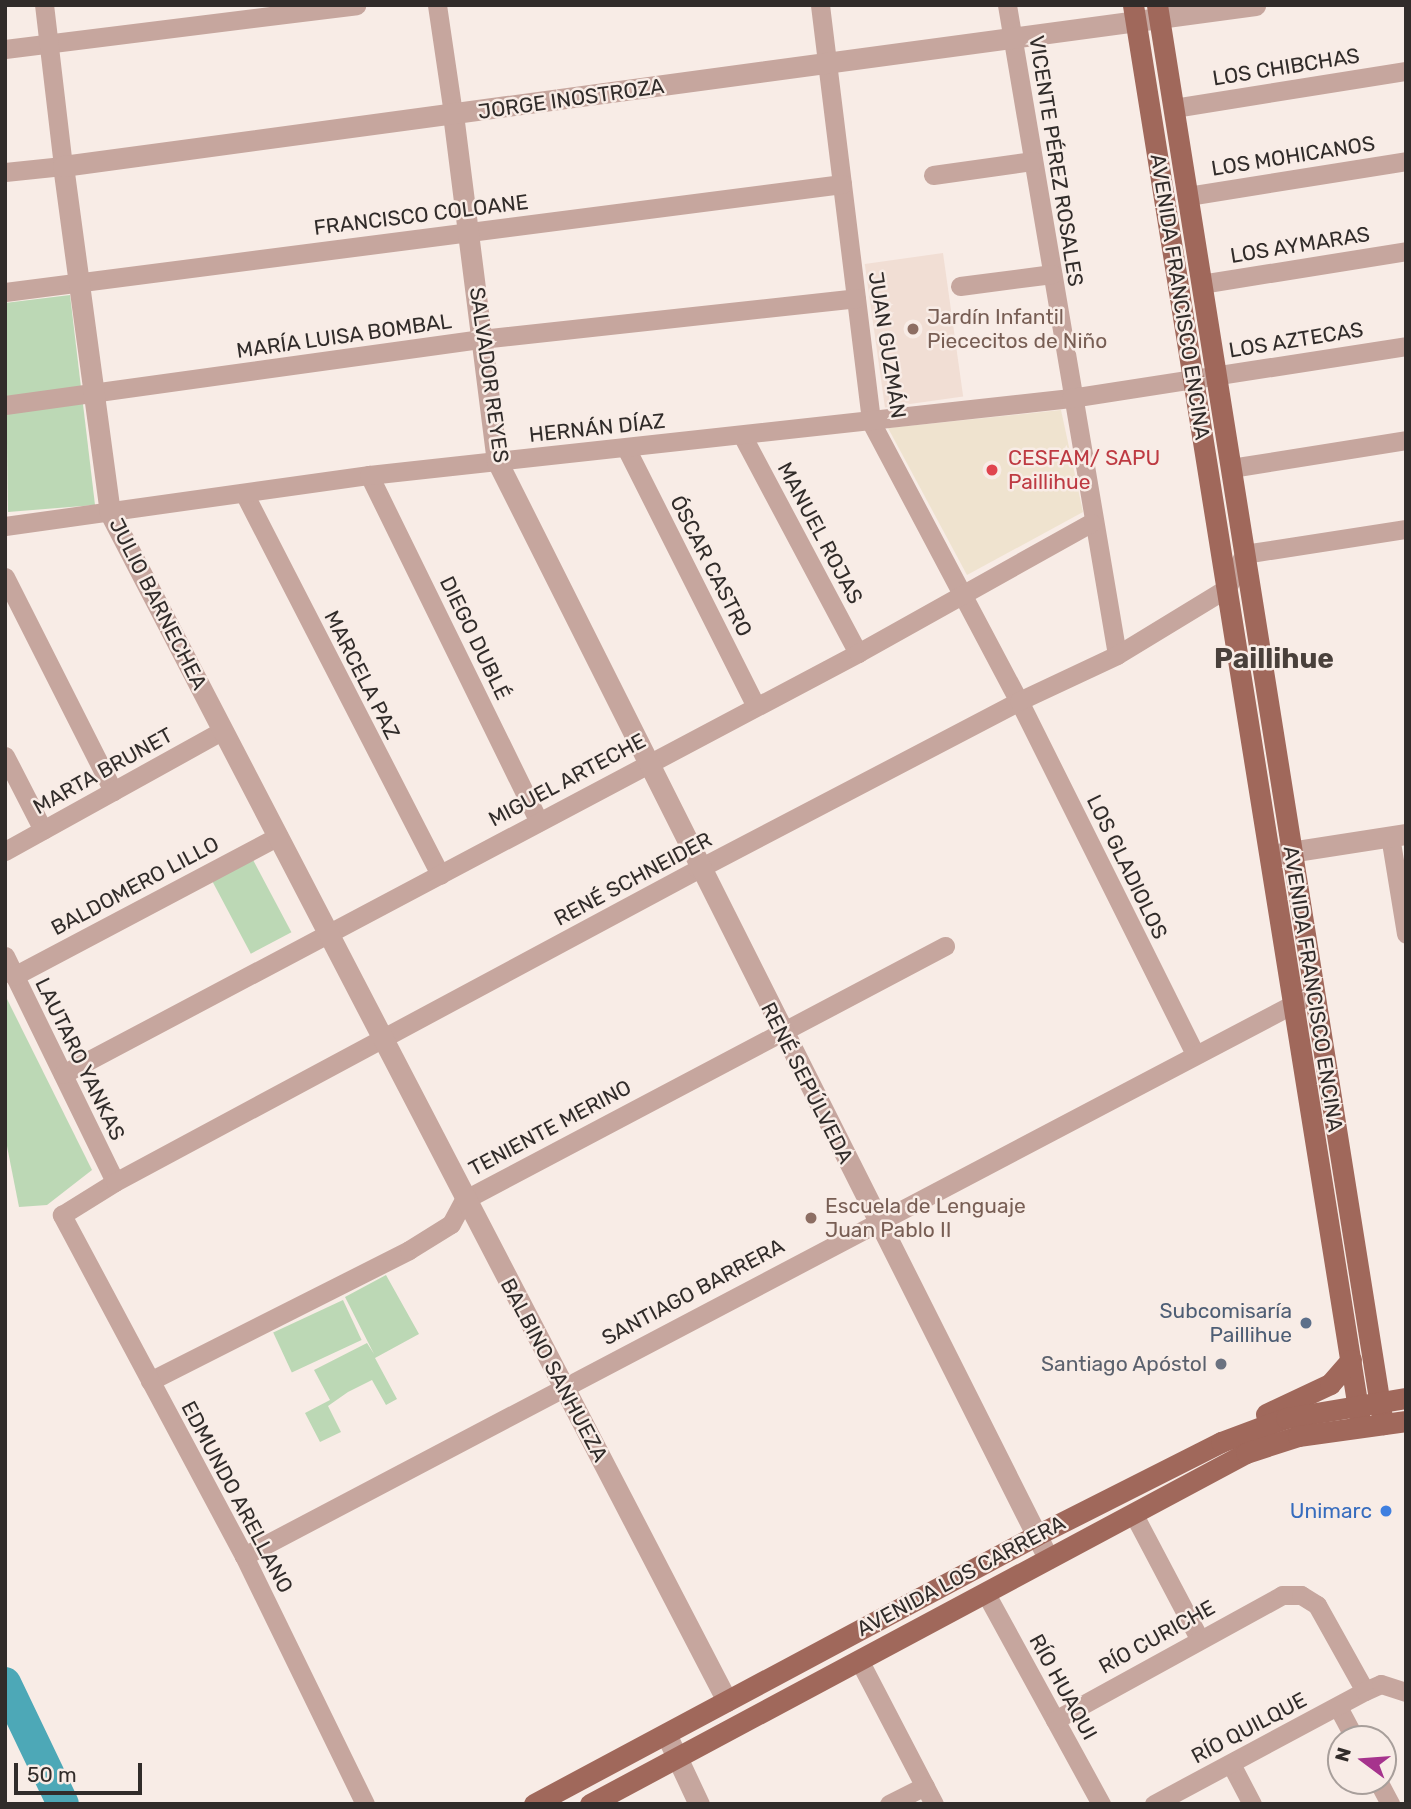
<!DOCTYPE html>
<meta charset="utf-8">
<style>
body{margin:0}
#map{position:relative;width:1411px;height:1809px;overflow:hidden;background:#f8ece6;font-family:Rubik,sans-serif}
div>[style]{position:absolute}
.built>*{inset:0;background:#f1ded4;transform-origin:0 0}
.medical>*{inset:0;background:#efe3cf}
.green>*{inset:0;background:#bcd8b5;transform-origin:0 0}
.river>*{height:32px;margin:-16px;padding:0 16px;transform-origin:16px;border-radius:16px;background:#4da8b7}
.minor>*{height:19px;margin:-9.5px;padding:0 9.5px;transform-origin:9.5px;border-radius:9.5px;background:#c6a69e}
.tertiary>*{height:21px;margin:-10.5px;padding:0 10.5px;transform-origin:10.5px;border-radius:10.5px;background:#c6a69e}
.primary>*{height:21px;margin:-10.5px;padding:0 10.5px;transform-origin:10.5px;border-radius:10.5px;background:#a0685b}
.dots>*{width:19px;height:19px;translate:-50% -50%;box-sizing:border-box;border:4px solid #f8ece6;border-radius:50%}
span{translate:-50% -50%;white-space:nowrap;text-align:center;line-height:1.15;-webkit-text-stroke:5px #f8ece6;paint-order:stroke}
.street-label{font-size:21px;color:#312c2a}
.education-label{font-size:21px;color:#785e54}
.left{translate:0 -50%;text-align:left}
.health-label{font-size:21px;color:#be3a42}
.service-label{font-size:21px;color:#4e5e75}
.right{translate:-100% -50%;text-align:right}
.worship-label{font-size:21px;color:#5b616d}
.shop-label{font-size:21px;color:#366cbe}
.district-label{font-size:28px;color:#49403b;font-weight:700}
.frame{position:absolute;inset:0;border:7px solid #312c2a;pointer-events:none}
.north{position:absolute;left:1327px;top:1725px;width:70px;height:70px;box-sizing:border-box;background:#f8ece6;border:2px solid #a89f9b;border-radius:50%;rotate:286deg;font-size:19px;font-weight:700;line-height:28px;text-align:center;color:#312c2a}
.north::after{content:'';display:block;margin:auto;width:24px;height:32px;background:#a6338d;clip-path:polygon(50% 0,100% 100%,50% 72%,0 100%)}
.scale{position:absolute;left:14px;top:1763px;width:128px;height:32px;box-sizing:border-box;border:4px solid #312c2a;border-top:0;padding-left:9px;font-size:21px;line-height:24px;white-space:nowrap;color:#312c2a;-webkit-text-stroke:5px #f8ece6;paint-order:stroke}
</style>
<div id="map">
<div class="built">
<i style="left:943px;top:253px;width:145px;height:79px;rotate:82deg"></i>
</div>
<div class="medical">
<i style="clip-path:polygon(1061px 410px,1083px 512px,967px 575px,888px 428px)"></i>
</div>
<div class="green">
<i style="clip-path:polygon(70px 295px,95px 505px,8px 512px,5px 303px)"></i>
<i style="left:252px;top:858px;width:84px;height:46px;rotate:62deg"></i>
<i style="clip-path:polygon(5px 995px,92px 1170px,47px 1205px,19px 1207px,5px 1136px)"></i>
<i style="clip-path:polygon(386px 1275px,419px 1334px,375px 1358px,397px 1399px,386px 1405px,372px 1380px,348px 1392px,328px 1406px,341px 1432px,320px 1442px,305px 1413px,330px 1400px,314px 1370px,367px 1343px,374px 1354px,345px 1297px)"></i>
<i style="left:343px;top:1300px;width:44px;height:77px;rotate:65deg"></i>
</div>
<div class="river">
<i style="left:5px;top:1683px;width:134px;rotate:64.4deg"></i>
</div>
<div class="minor">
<i style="left:437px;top:5px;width:110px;rotate:81.6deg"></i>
<i style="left:820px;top:5px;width:420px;rotate:83deg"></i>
<i style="left:871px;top:422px;width:316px;rotate:62.1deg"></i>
<i style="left:1019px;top:701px;width:394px;rotate:63.5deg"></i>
<i style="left:1007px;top:5px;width:659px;rotate:80.39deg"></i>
<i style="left:5px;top:49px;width:354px;rotate:-7.1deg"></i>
<i style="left:1174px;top:108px;width:235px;rotate:-9.1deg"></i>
<i style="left:5px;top:172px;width:58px;rotate:-5.9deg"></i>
<i style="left:63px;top:166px;width:162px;rotate:-96.7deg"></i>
<i style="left:933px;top:175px;width:101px;rotate:-8deg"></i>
<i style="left:1188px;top:196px;width:221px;rotate:-9.1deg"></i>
<i style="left:1201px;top:284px;width:208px;rotate:-9.1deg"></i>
<i style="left:960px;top:286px;width:93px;rotate:-7.4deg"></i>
<i style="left:5px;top:292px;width:844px;rotate:-7.35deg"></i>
<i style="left:5px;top:405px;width:481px;rotate:-7.9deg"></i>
<i style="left:481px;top:339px;width:377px;rotate:-6.2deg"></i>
<i style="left:742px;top:435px;width:247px;rotate:62deg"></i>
<i style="left:626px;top:448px;width:288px;rotate:63.3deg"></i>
<i style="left:1231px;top:468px;width:177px;rotate:-9.1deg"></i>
<i style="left:369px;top:475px;width:386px;rotate:63.9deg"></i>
<i style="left:245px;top:495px;width:427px;rotate:62.8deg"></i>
<i style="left:5px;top:526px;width:368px;rotate:-8deg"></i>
<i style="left:369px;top:475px;width:706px;rotate:-6.26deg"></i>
<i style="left:1071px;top:398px;width:339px;rotate:-8.8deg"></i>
<i style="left:5px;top:577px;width:240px;rotate:63.2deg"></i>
<i style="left:5px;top:756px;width:83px;rotate:62.8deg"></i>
<i style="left:1390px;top:836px;width:99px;rotate:80.7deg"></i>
<i style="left:5px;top:851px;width:249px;rotate:-29deg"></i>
<i style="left:5px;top:956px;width:251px;rotate:64deg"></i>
<i style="left:14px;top:976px;width:299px;rotate:-27.9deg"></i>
<i style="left:63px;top:1074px;width:900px;rotate:-27.9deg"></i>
<i style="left:858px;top:653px;width:267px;rotate:-29.2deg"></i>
<i style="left:150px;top:1381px;width:290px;rotate:-26.8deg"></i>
<i style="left:409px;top:1250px;width:49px;rotate:-31.8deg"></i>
<i style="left:451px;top:1224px;width:27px;rotate:-62deg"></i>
<i style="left:464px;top:1200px;width:544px;rotate:-27.84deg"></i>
<i style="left:1133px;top:1513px;width:141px;rotate:62.2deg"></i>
<i style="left:244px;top:1556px;width:1209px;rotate:-27.75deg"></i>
<i style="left:985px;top:1592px;width:242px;rotate:61.3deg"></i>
<i style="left:859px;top:1660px;width:162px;rotate:62.5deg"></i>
<i style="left:1338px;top:1707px;width:36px;rotate:62deg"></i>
<i style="left:1055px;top:1720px;width:259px;rotate:-28.8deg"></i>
<i style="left:1282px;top:1595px;width:19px"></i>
<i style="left:1301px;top:1595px;width:19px;rotate:32deg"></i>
<i style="left:1317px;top:1605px;width:98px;rotate:60.8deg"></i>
<i style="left:1231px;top:1764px;width:45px;rotate:62.3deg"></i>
<i style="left:1378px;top:1781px;width:26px;rotate:62deg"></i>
<i style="left:365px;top:1804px;width:276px;rotate:-116deg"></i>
<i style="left:244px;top:1556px;width:387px;rotate:-118.1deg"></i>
<i style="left:62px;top:1215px;width:62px;rotate:-31.9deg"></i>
<i style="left:115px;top:1182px;width:662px;rotate:-28.23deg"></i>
<i style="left:698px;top:869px;width:362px;rotate:-27.6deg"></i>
<i style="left:1019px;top:701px;width:108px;rotate:-25.1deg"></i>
<i style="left:1117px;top:655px;width:129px;rotate:-31.3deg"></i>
<i style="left:1227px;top:588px;width:38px;rotate:-63deg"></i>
<i style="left:1244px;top:554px;width:164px;rotate:-8.8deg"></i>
<i style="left:889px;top:1804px;width:40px;rotate:-26.6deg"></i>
<i style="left:1154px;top:1804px;width:239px;rotate:-28.2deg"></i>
<i style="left:1365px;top:1691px;width:17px;rotate:-24deg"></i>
<i style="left:1381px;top:1684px;width:26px;rotate:18deg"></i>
</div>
<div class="tertiary">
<i style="left:453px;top:114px;width:350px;rotate:82.8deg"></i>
<i style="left:497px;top:461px;width:1228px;rotate:63.33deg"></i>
<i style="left:1270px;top:855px;width:138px;rotate:-8.8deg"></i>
<i style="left:727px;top:1701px;width:1339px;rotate:-117.45deg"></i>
<i style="left:110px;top:513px;width:350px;rotate:-97.7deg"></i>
<i style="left:63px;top:166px;width:1203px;rotate:-7.69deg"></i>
<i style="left:666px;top:1734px;width:77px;rotate:64.8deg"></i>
</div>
<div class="primary">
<i style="left:1133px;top:5px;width:1440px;rotate:80.89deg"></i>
<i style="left:1157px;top:5px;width:1437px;rotate:80.95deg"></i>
<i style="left:1266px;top:1414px;width:71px;rotate:-25.1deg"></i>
<i style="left:1330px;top:1384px;width:32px;rotate:-49deg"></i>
<i style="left:534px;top:1804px;width:570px;rotate:-28.14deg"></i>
<i style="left:1037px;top:1535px;width:206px;rotate:-26.8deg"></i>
<i style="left:1221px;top:1442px;width:69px;rotate:-20.3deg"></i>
<i style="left:1286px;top:1418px;width:122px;rotate:-9.5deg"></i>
<i style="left:590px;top:1804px;width:744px;rotate:-28.15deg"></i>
<i style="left:1246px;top:1453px;width:55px;rotate:-18.1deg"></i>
<i style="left:1298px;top:1436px;width:109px;rotate:-7.9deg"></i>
</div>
<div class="dots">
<i style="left:913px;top:329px;background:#8d6e63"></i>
<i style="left:992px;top:470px;background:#e0444e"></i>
<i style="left:811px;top:1218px;background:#8d6e63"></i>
<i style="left:1306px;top:1323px;background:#5c6f8a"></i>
<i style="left:1221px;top:1364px;background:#6b7280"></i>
<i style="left:1386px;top:1511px;background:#3f7fe0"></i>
</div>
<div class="street-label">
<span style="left:1286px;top:67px;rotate:-9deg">LOS CHIBCHAS</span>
<span style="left:571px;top:99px;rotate:-8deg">JORGE INOSTROZA</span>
<span style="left:1293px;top:156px;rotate:-9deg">LOS MOHICANOS</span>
<span style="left:1056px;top:161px;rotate:81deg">VICENTE PÉREZ ROSALES</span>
<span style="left:421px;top:215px;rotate:-7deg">FRANCISCO COLOANE</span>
<span style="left:1300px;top:245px;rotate:-9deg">LOS AYMARAS</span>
<span style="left:1180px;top:297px;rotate:81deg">AVENIDA FRANCISCO ENCINA</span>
<span style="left:344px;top:336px;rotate:-8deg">MARÍA LUISA BOMBAL</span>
<span style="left:1296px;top:340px;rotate:-9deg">LOS AZTECAS</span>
<span style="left:887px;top:345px;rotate:81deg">JUAN GUZMÁN</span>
<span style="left:489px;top:375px;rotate:82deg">SALVADOR REYES</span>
<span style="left:597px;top:428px;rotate:-6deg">HERNÁN DÍAZ</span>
<span style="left:820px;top:533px;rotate:62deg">MANUEL ROJAS</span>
<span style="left:711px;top:566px;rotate:63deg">ÓSCAR CASTRO</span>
<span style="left:158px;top:604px;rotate:63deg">JULIO BARNECHEA</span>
<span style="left:475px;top:638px;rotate:64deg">DIEGO DUBLÉ</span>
<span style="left:362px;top:675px;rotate:63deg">MARCELA PAZ</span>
<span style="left:103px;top:771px;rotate:-29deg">MARTA BRUNET</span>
<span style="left:567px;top:780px;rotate:-28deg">MIGUEL ARTECHE</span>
<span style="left:1127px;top:867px;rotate:64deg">LOS GLADIOLOS</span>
<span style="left:633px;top:879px;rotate:-28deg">RENÉ SCHNEIDER</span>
<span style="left:135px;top:886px;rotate:-28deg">BALDOMERO LILLO</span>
<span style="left:1313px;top:989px;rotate:81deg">AVENIDA FRANCISCO ENCINA</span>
<span style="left:80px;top:1059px;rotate:64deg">LAUTARO YANKAS</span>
<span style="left:807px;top:1083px;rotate:63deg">RENÉ SEPÚLVEDA</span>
<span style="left:550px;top:1128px;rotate:-28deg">TENIENTE MERINO</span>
<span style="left:693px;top:1292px;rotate:-28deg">SANTIAGO BARRERA</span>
<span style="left:554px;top:1370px;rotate:62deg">BALBINO SANHUEZA</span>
<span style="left:237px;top:1497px;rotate:62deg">EDMUNDO ARELLANO</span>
<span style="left:961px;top:1576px;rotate:-28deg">AVENIDA LOS CARRERA</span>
<span style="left:1157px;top:1637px;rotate:-29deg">RÍO CURICHE</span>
<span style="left:1063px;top:1687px;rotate:61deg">RÍO HUAQUI</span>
<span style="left:1249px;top:1728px;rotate:-28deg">RÍO QUILQUE</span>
</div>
<div class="education-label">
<span class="left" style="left:927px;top:329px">Jardín Infantil<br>Piececitos de Niño</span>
<span class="left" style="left:825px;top:1218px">Escuela de Lenguaje<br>Juan Pablo II</span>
</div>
<div class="health-label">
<span class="left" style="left:1008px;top:470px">CESFAM/ SAPU<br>Paillihue</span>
</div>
<div class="service-label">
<span class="right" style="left:1292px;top:1323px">Subcomisaría<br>Paillihue</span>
</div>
<div class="worship-label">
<span class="right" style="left:1207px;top:1364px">Santiago Apóstol</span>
</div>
<div class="shop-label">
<span class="right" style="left:1372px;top:1511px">Unimarc</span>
</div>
<div class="district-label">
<span style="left:1274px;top:659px">Paillihue</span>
</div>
<div class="frame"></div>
<div class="north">N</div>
<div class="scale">50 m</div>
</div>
